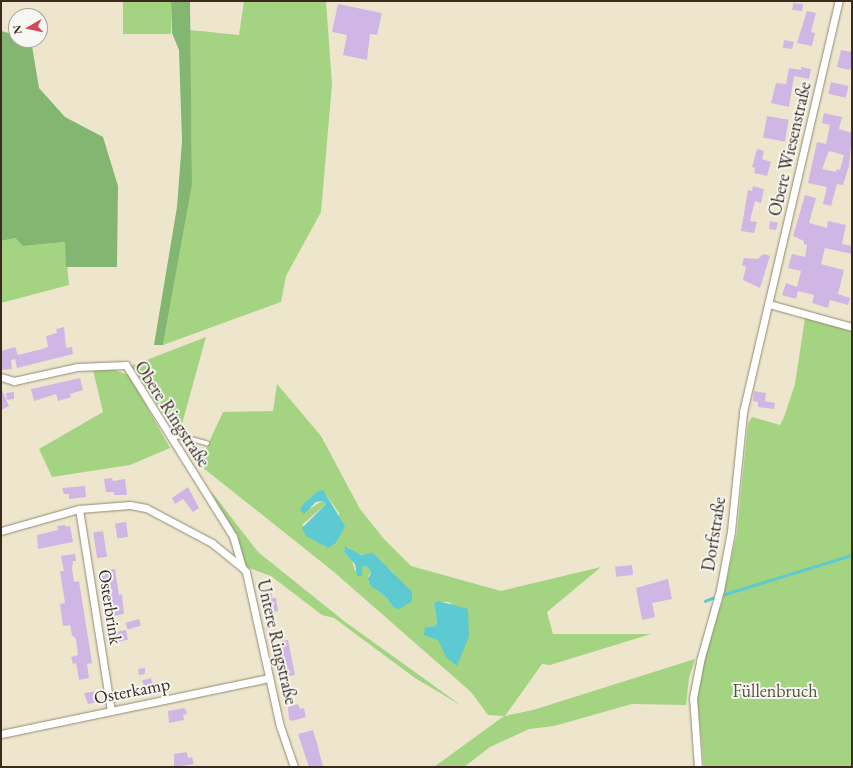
<!DOCTYPE html>
<meta charset="utf-8">
<style>
body{margin:0}
#map{position:relative;width:853px;height:768px;overflow:hidden;background:#ede6cc;font-family:"EB Garamond",serif}
div>[style]{position:absolute}
.green>*{inset:0;background:#a4d482;transform-origin:0 0}
.forest>*{inset:0;background:#83b670}
.water>*{inset:0;background:#5ccad0}
.stream>*{height:2.5px;margin:-1.25px;padding:0 1.25px;transform-origin:1.25px;border-radius:1.25px;background:#5ccad0}
.building>*{inset:0;background:#d0b6e5;transform-origin:0 0}
.roads{filter:drop-shadow(0 0 1px #948875) drop-shadow(0 0 1px #948875)}
.lane>*{height:3.5px;margin:-1.75px;padding:0 1.75px;transform-origin:1.75px;border-radius:1.75px;background:#fff}
.street>*{height:7px;margin:-3.5px;padding:0 3.5px;transform-origin:3.5px;border-radius:3.5px;background:#fff}
span{translate:-50% -50%;white-space:nowrap;text-align:center;line-height:1.15;-webkit-text-stroke:4px #f6f6f2;paint-order:stroke}
.street-label{font-size:18px;color:#3b2a1e}
.park-label{font-size:18px;color:#555437}
.frame{position:absolute;inset:0;border:2px solid #3b2a1e;pointer-events:none}
.north{position:absolute;left:8px;top:8px;width:40px;height:40px;box-sizing:border-box;background:#f6f6f2;border:1px solid #aba49d;border-radius:50%;rotate:261deg;font-size:11px;font-weight:700;line-height:16px;text-align:center;color:#3b2a1e}
.north::after{content:'';display:block;margin:auto;width:14px;height:18px;background:#d1495b;clip-path:polygon(50% 0,100% 100%,50% 72%,0 100%)}
</style>
<div id="map">
<div class="green">
<i style="left:123px;top:1px;width:48px;height:33px"></i>
<i style="clip-path:polygon(244px 1px,326px 1px,332px 84px,321px 212px,286px 276px,281px 302px,163px 345px,192px 185px,190px 30px,239px 35px)"></i>
<i style="clip-path:polygon(15px 238px,23px 246px,65px 242px,69px 285px,1px 303px,1px 241px)"></i>
<i style="clip-path:polygon(805px 318px,852px 331px,852px 767px,704px 767px,697px 694px,703px 662px,722px 602px,737px 532px,748px 424px,752px 417px,780px 425px,784px 417px,795px 384px)"></i>
<i style="clip-path:polygon(206px 337px,182px 424px,174px 430px,131px 366px)"></i>
<i style="clip-path:polygon(108px 368px,129px 375px,170px 448px,130px 465px,52px 477px,39px 449px,103px 412px,93px 370px)"></i>
<i style="clip-path:polygon(evenodd,277px 384px,321px 436px,360px 509px,384px 539px,411px 566px,501px 591px,601px 567px,547px 612px,553px 634px,651px 634px,550px 665px,542px 664px,505px 716px,533px 710px,695px 659px,689px 678px,686px 705px,632px 704px,554px 726px,529px 729px,490px 747px,464px 767px,434px 767px,504px 716px,488px 715px,471px 692px,334px 572px,192px 459px,203px 455px,223px 412px,273px 411px,277px 384px,318px 491px,327px 496px,339px 513px,339px 536px,336px 543px,325px 547px,302px 525px,326px 504px,322px 501px,311px 508px,304px 503px,318px 491px,277px 384px,348px 547px,353px 552px,380px 560px,384px 566px,393px 572px,393px 607px,386px 597px,376px 590px,368px 576px,371px 573px,368px 567px,362px 566px,360px 571px,355px 571px,352px 560px,344px 552px,344px 549px,348px 547px,277px 384px,447px 602px,451px 603px,438px 640px,425px 627px,435px 626px,437px 623px,434px 603px,447px 602px)"></i>
<i style="clip-path:polygon(211px 491px,258px 552px,344px 621px,462px 706px,415px 678px,334px 618px,322px 615px,271px 576px,246px 567px)"></i>
</div>
<div class="forest">
<i style="clip-path:polygon(171px 1px,190px 1px,192px 185px,163px 345px,154px 345px,177px 207px,182px 141px,179px 50px,172px 33px)"></i>
<i style="clip-path:polygon(1px 31px,16px 35px,16px 40px,31px 40px,39px 88px,65px 117px,103px 137px,118px 186px,117px 267px,66px 267px,65px 242px,23px 246px,15px 238px,1px 241px)"></i>
</div>
<div class="water">
<i style="clip-path:polygon(323px 490px,345px 526px,336px 543px,328px 548px,306px 536px,302px 528px,326px 504px,322px 501px,316px 502px,304px 514px,300px 510px,304px 503px,318px 491px)"></i>
<i style="clip-path:polygon(345px 546px,361px 555px,373px 553px,412px 592px,412px 601px,399px 609px,393px 607px,386px 597px,371px 586px,368px 579px,371px 573px,368px 567px,362px 566px,362px 576px,357px 576px,355px 564px,344px 552px)"></i>
<i style="clip-path:polygon(438px 601px,468px 609px,469px 636px,457px 666px,446px 657px,438px 640px,424px 635px,425px 627px,435px 626px,437px 623px,434px 603px)"></i>
</div>
<div class="stream">
<i style="left:725px;top:594px;width:133px;rotate:-17.1deg"></i>
<i style="left:705px;top:601px;width:8px;rotate:-23deg"></i>
</div>
<div class="building">
<i style="left:793px;top:3px;width:10px;height:7px;rotate:6deg"></i>
<i style="clip-path:polygon(338px 4px,382px 13px,377px 35px,370px 34px,367px 60px,343px 55px,347px 35px,332px 32px)"></i>
<i style="clip-path:polygon(807px 11px,816px 13px,811px 32px,815px 33px,812px 46px,797px 43px)"></i>
<i style="clip-path:polygon(784px 40px,794px 42px,792px 49px,783px 48px)"></i>
<i style="clip-path:polygon(841px 50px,852px 52px,852px 66px,849px 70px,837px 67px)"></i>
<i style="clip-path:polygon(801px 67px,811px 69px,809px 79px,794px 76px,789px 107px,771px 103px,776px 83px,786px 84px,789px 68px,801px 70px)"></i>
<i style="left:831px;top:82px;width:18px;height:12px;rotate:13deg"></i>
<i style="clip-path:polygon(evenodd,824px 113px,842px 117px,839px 129px,852px 133px,849px 166px,843px 185px,837px 184px,831px 206px,823px 204px,827px 187px,808px 183px,817px 142px,826px 144px,830px 125px,822px 123px,824px 113px,829px 151px,844px 155px,840px 170px,837px 169px,836px 172px,822px 169px,829px 151px)"></i>
<i style="left:767px;top:116px;width:22px;height:22px;rotate:10deg"></i>
<i style="clip-path:polygon(757px 149px,764px 151px,762px 159px,771px 162px,767px 176px,754px 173px,755px 168px,752px 167px)"></i>
<i style="clip-path:polygon(753px 186px,764px 189px,761px 203px,755px 201px,750px 221px,757px 222px,754px 233px,741px 231px,748px 190px,752px 191px)"></i>
<i style="clip-path:polygon(805px 195px,816px 198px,809px 223px,827px 228px,828px 221px,846px 225px,842px 244px,852px 246px,852px 254px,825px 248px,821px 264px,844px 270px,838px 294px,850px 298px,848px 305px,830px 300px,828px 308px,812px 303px,814px 295px,798px 291px,796px 299px,782px 295px,786px 283px,797px 287px,801px 271px,788px 268px,792px 254px,805px 257px,807px 245px,804px 244px,804px 241px,793px 236px)"></i>
<i style="clip-path:polygon(770px 221px,778px 223px,776px 230px,769px 229px)"></i>
<i style="clip-path:polygon(763px 254px,770px 256px,760px 288px,743px 280px,746px 267px,742px 265px,744px 258px,758px 259px)"></i>
<i style="clip-path:polygon(64px 327px,66px 348px,72px 347px,73px 354px,17px 368px,15px 359px,11px 360px,12px 369px,1px 370px,1px 351px,15px 347px,18px 355px,42px 349px,48px 347px,46px 336px,57px 333px,56px 329px)"></i>
<i style="clip-path:polygon(80px 378px,83px 390px,70px 394px,71px 397px,58px 401px,56px 394px,34px 401px,31px 389px)"></i>
<i style="clip-path:polygon(1px 388px,9px 406px,1px 410px)"></i>
<i style="clip-path:polygon(754px 391px,766px 393px,765px 401px,775px 403px,774px 409px,758px 407px,758px 402px,753px 401px)"></i>
<i style="clip-path:polygon(14px 392px,14px 399px,7px 400px,6px 393px)"></i>
<i style="clip-path:polygon(112px 478px,113px 481px,125px 479px,127px 495px,114px 495px,114px 492px,106px 492px,104px 479px)"></i>
<i style="clip-path:polygon(85px 486px,86px 497px,69px 499px,69px 494px,64px 494px,62px 488px)"></i>
<i style="clip-path:polygon(188px 487px,199px 508px,193px 512px,183px 499px,175px 504px,172px 498px)"></i>
<i style="left:126px;top:522px;width:15px;height:11px;rotate:82deg"></i>
<i style="clip-path:polygon(65px 525px,66px 527px,70px 526px,73px 542px,38px 549px,37px 535px,58px 530px,57px 526px)"></i>
<i style="left:103px;top:531px;width:26px;height:10px;rotate:81deg"></i>
<i style="clip-path:polygon(75px 554px,76px 561px,73px 561px,72px 569px,74px 582px,79px 581px,92px 663px,87px 664px,89px 678px,79px 680px,76px 663px,73px 664px,71px 657px,78px 655px,76px 639px,72px 635px,70px 625px,63px 626px,60px 604px,65px 603px,60px 571px,64px 571px,61px 556px)"></i>
<i style="left:632px;top:565px;width:10px;height:17px;rotate:84deg"></i>
<i style="clip-path:polygon(115px 569px,119px 595px,122px 594px,124px 614px,107px 617px,105px 608px,108px 607px,100px 576px,105px 576px,104px 570px)"></i>
<i style="clip-path:polygon(668px 579px,672px 599px,652px 603px,655px 617px,642px 620px,636px 588px)"></i>
<i style="clip-path:polygon(272px 593px,272px 598px,276px 598px,278px 611px,274px 612px,276px 620px,267px 621px,261px 595px)"></i>
<i style="left:139px;top:619px;width:7px;height:14px;rotate:74deg"></i>
<i style="left:272px;top:621px;width:7px;height:7px;rotate:82deg"></i>
<i style="left:126px;top:630px;width:10px;height:17px;rotate:79deg"></i>
<i style="clip-path:polygon(288px 640px,295px 675px,280px 678px,276px 661px,281px 660px,278px 646px,282px 645px,281px 641px)"></i>
<i style="clip-path:polygon(145px 668px,145px 674px,139px 675px,138px 669px)"></i>
<i style="left:151px;top:678px;width:12px;height:9px;rotate:76deg"></i>
<i style="clip-path:polygon(97px 691px,99px 702px,88px 704px,84px 693px)"></i>
<i style="clip-path:polygon(298px 704px,300px 709px,304px 708px,306px 717px,292px 721px,289px 719px,288px 707px)"></i>
<i style="clip-path:polygon(185px 708px,187px 714px,183px 715px,184px 720px,169px 723px,168px 711px)"></i>
<i style="clip-path:polygon(313px 730px,318px 747px,323px 767px,309px 767px,298px 734px)"></i>
<i style="clip-path:polygon(187px 752px,188px 758px,192px 757px,194px 764px,174px 767px,174px 754px)"></i>
</div>
<div class="roads">
<div class="lane">
<i style="left:172px;top:438px;width:8px;rotate:-14deg"></i>
<i style="left:180px;top:436px;width:28px;rotate:15deg"></i>
</div>
<div class="street">
<i style="left:769px;top:304px;width:86px;rotate:15.5deg"></i>
<i style="left:1px;top:377px;width:14px;rotate:17deg"></i>
<i style="left:14px;top:381px;width:65px;rotate:-12.5deg"></i>
<i style="left:77px;top:367px;width:49px;rotate:-2.3deg"></i>
<i style="left:126px;top:365px;width:202px;rotate:58deg"></i>
<i style="left:233px;top:536px;width:32px;rotate:74deg"></i>
<i style="left:79px;top:509px;width:204px;rotate:81deg"></i>
<i style="left:1px;top:531px;width:81px;rotate:-15.8deg"></i>
<i style="left:79px;top:509px;width:51px;rotate:-4.5deg"></i>
<i style="left:130px;top:505px;width:16px;rotate:11deg"></i>
<i style="left:146px;top:508px;width:75px;rotate:27.9deg"></i>
<i style="left:212px;top:543px;width:38px;rotate:39deg"></i>
<i style="left:242px;top:567px;width:6px;rotate:51deg"></i>
<i style="left:246px;top:572px;width:158px;rotate:77.6deg"></i>
<i style="left:280px;top:726px;width:43px;rotate:71.1deg"></i>
<i style="left:1px;top:734px;width:274px;rotate:-11.8deg"></i>
<i style="left:698px;top:767px;width:69px;rotate:-94.1deg"></i>
<i style="left:693px;top:698px;width:38px;rotate:-79deg"></i>
<i style="left:700px;top:661px;width:74px;rotate:-74.3deg"></i>
<i style="left:720px;top:590px;width:60px;rotate:-79.4deg"></i>
<i style="left:731px;top:531px;width:120px;rotate:-84.2deg"></i>
<i style="left:743px;top:412px;width:422px;rotate:-76.9deg"></i>
</div>
</div>
<div class="street-label">
<span style="left:790px;top:149px;rotate:-77deg">Obere Wiesenstraße</span>
<span style="left:172px;top:414px;rotate:57deg">Obere Ringstraße</span>
<span style="left:714px;top:534px;rotate:-81deg">Dorfstraße</span>
<span style="left:110px;top:607px;rotate:81deg">Osterbrink</span>
<span style="left:277px;top:642px;rotate:77deg">Untere Ringstraße</span>
<span style="left:132px;top:691px;rotate:-11deg">Osterkamp</span>
</div>
<div class="park-label">
<span style="left:775px;top:691px">Füllenbruch</span>
</div>
<div class="frame"></div>
<div class="north">N</div>
</div>
